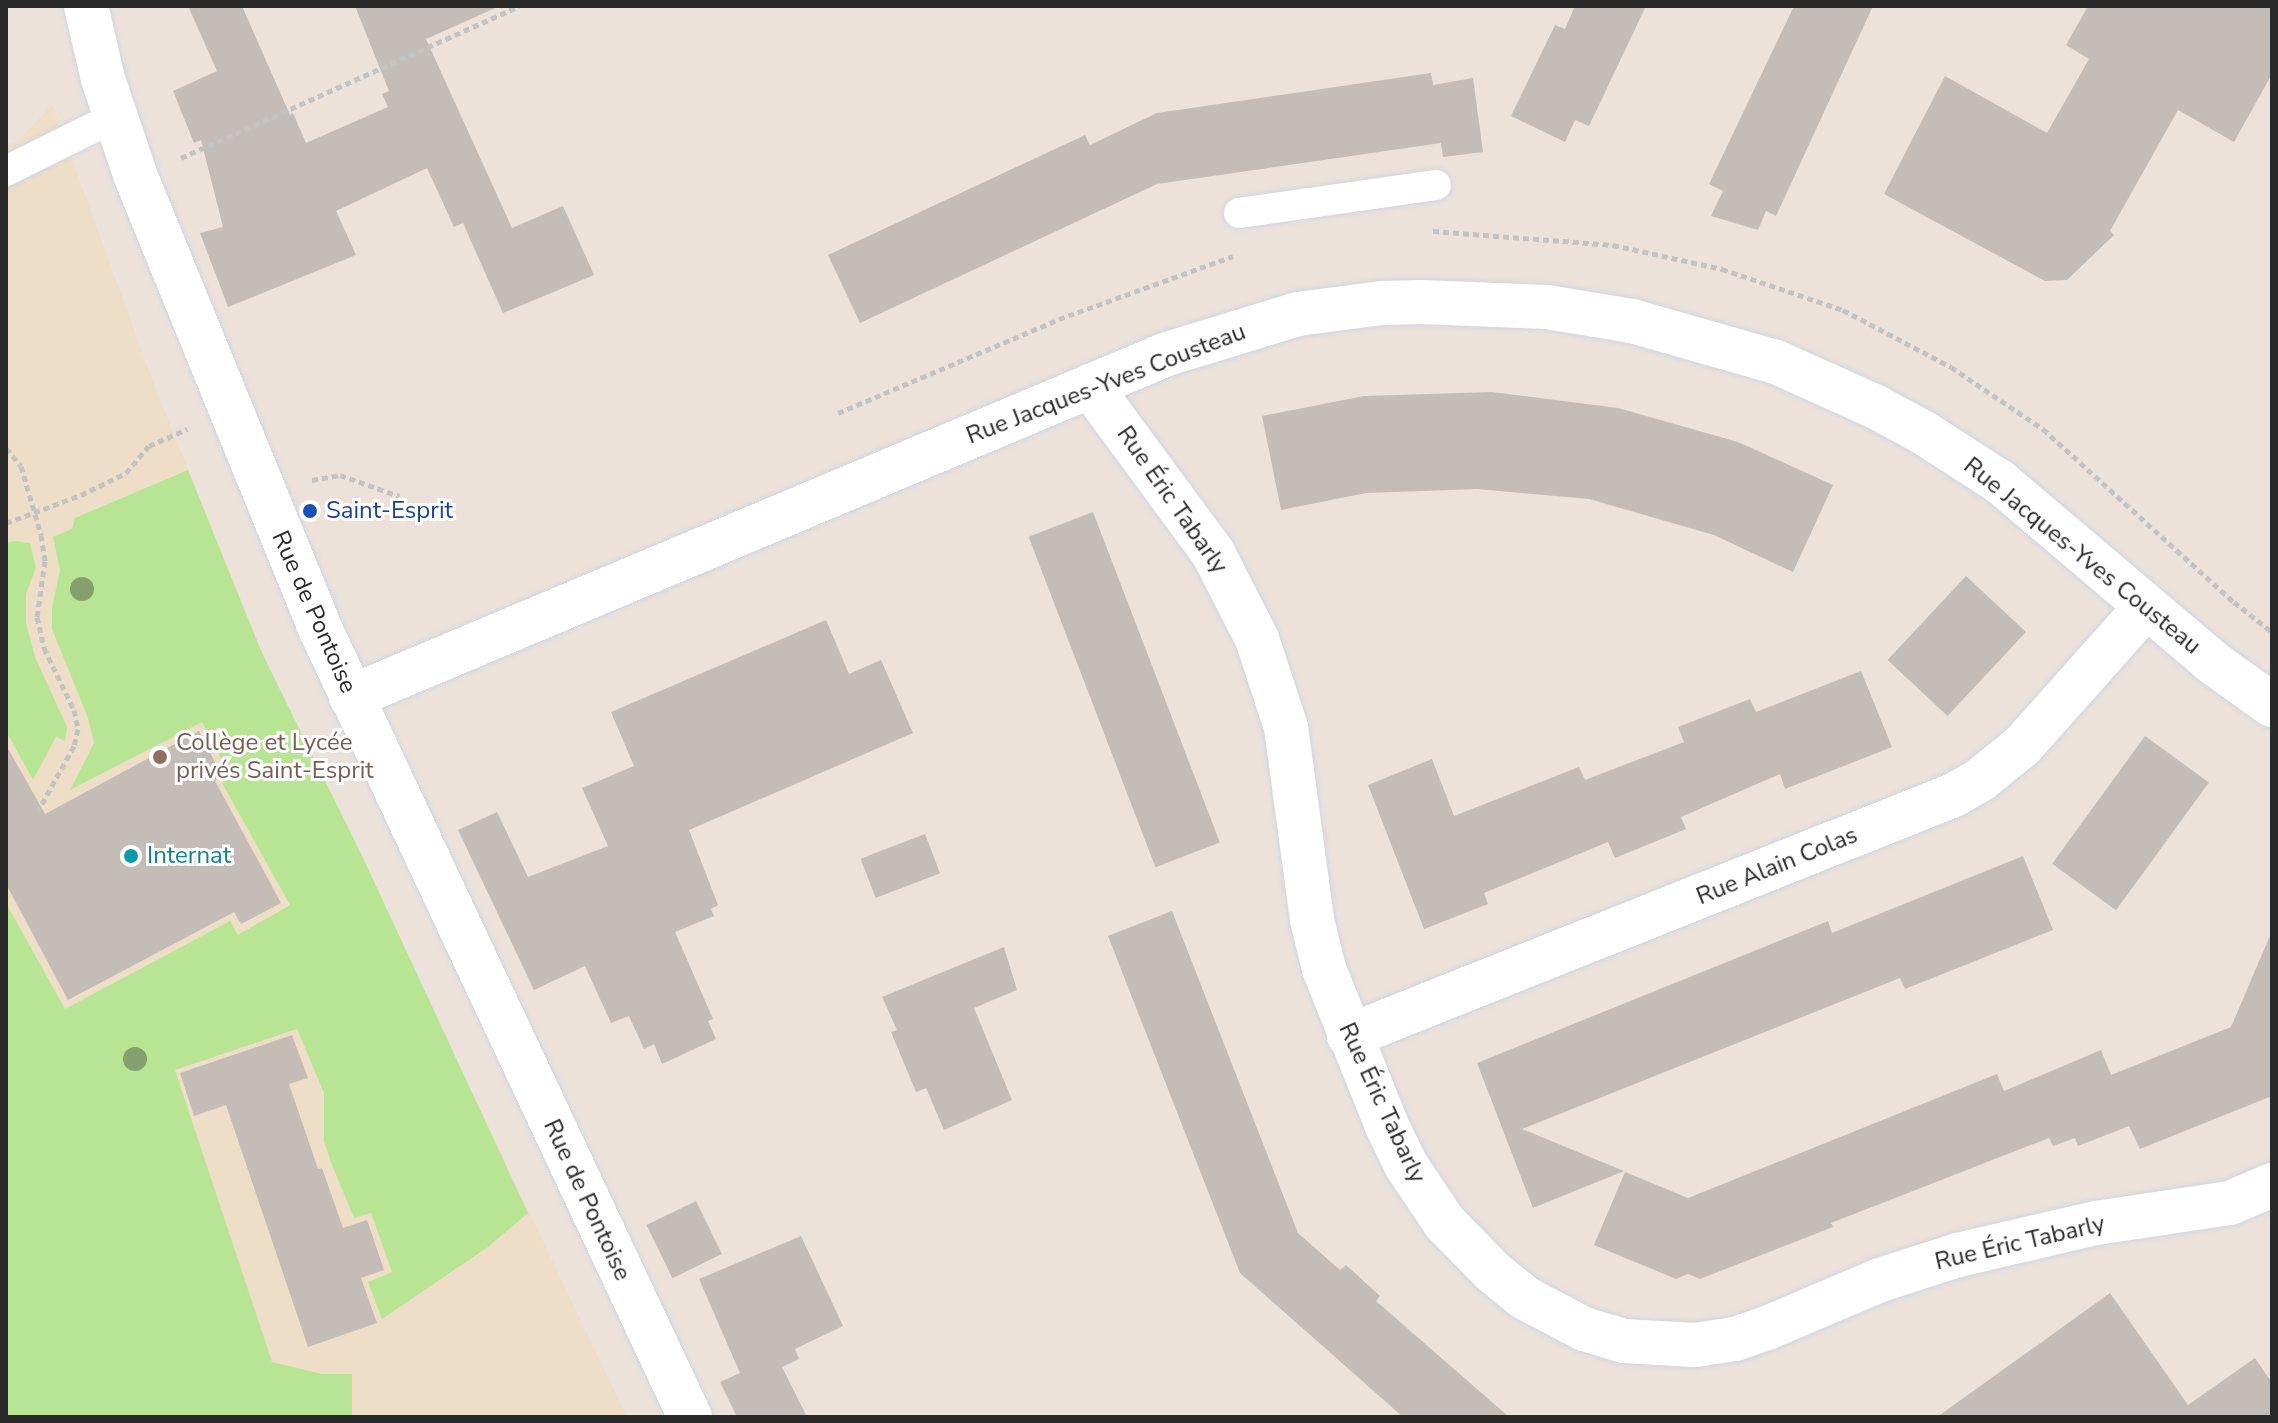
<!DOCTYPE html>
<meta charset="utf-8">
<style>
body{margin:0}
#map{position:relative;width:2278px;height:1423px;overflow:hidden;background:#ece2da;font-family:"Nunito Sans",sans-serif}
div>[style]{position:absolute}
.education>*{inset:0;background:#eedec8}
.green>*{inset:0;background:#b8e594}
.building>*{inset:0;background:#c4bcb7;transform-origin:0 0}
.path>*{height:5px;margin-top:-2.5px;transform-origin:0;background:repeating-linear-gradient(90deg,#c3c3c3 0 6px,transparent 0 10px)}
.roads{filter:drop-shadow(0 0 2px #cfd5e3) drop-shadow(0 0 2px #cfd5e3)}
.service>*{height:30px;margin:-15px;padding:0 15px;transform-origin:15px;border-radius:15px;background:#fff}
.minor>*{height:44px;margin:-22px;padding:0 22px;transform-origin:22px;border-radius:22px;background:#fff}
.tertiary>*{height:44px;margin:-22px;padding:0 22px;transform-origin:22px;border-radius:22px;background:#fff}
.trees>*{width:24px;height:24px;margin:-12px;border-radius:50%;background:#859f6f}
.dots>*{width:22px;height:22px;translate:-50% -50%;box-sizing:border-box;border:4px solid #fff;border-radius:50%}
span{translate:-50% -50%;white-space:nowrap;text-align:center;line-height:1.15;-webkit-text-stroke:6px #fff;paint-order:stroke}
.street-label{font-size:24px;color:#292929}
.transit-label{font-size:24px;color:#164399}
.left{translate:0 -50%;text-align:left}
.education-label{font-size:24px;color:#785e54}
.culture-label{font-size:24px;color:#0d838f}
.frame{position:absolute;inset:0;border:8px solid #292929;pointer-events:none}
</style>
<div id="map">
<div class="education">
<i style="clip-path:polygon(52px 105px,157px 392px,262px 653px,627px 1417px,6px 1417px,6px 146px,19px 140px)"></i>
</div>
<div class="green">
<i style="clip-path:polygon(188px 470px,262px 653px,365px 862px,528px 1213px,488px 1247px,382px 1319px,368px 1282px,392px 1272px,371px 1213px,354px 1218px,332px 1165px,324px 1141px,324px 1093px,297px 1029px,175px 1070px,272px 1362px,322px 1374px,352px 1374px,352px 1417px,6px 1417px,6px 903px,65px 1009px,230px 921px,238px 935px,290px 905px,222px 783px,231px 777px,202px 722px,70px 790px,94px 743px,88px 718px,52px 629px,52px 608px,60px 570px,53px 537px,72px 529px,75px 518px)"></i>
<i style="clip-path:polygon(14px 541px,30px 543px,36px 568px,26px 594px,26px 623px,35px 657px,67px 727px,65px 741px,56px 737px,33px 780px,6px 731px,6px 543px)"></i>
</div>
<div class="building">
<i style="clip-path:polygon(188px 6px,242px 6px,290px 115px,293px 113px,306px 143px,388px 107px,382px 94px,389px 91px,355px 6px,500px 6px,426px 39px,512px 228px,563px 206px,594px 275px,503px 313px,463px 223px,454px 227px,427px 168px,336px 211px,356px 255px,228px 307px,200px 233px,223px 227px,201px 140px,194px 143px,173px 91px,217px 71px)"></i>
<i style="clip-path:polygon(1575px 6px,1646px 6px,1589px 126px,1575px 120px,1565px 142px,1511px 116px,1555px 25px,1565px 29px)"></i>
<i style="clip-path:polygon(1794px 6px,1873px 6px,1776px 216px,1766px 211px,1758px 230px,1711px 216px,1723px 191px,1709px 184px)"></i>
<i style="clip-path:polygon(2088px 6px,2272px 6px,2272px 74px,2234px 142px,2178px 110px,2110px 231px,2114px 235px,2067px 280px,2045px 281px,1884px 194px,1945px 76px,2047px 133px,2089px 59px,2066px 45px)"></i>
<i style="clip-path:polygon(1431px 73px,1433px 85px,1473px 78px,1483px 152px,1443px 157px,1441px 143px,1157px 184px,860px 323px,828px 255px,1085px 135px,1090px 145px,1157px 113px)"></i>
<i style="clip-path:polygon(1492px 392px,1618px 408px,1738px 442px,1833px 485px,1793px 572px,1714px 535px,1589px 499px,1477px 489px,1366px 493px,1281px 510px,1262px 416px,1364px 396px)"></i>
<i style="left:1093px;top:512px;width:354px;height:69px;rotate:69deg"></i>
<i style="left:1966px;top:576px;width:82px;height:115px;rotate:43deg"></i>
<i style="clip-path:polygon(826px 620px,849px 674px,881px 660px,913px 733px,689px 830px,718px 905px,711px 909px,714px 916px,675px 932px,713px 1019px,708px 1021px,716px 1039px,662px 1064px,654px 1044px,644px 1049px,629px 1016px,611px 1023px,585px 966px,534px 990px,458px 830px,497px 812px,528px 877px,608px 846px,582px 788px,634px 766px,611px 712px)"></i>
<i style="clip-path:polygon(1861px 671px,1892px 747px,1785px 789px,1780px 774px,1681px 817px,1686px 829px,1615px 858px,1608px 842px,1484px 893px,1488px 904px,1424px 929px,1368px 785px,1432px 759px,1454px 816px,1579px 767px,1585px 780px,1684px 742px,1678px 727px,1750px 699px,1756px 712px)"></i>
<i style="clip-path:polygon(199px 731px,222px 776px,215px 781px,281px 903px,241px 924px,234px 912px,68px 1000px,6px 884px,6px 745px,45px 814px)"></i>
<i style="left:2145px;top:736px;width:79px;height:158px;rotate:36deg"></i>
<i style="left:925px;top:834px;width:42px;height:69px;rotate:69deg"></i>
<i style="clip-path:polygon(2023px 856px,2053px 930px,1905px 989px,1900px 978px,1522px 1129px,1624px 1171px,1533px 1208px,1477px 1063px,1828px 921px,1832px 933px)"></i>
<i style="clip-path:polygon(1172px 911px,1298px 1233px,1340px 1270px,1346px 1265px,1380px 1296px,1376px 1301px,1509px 1417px,1403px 1417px,1240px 1273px,1108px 936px)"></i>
<i style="clip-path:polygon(2272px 931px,2272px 1096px,2140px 1149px,2129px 1126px,2078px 1146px,2075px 1138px,2053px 1146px,2049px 1138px,1831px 1223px,1833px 1227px,1700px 1279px,1688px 1274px,1676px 1279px,1594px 1245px,1625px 1172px,1688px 1198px,1997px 1074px,2004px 1091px,2101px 1050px,2111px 1075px,2231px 1027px)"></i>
<i style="clip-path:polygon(1004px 947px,1017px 990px,974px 1008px,1012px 1100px,944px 1130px,926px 1088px,916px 1092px,891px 1032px,897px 1030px,882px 997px)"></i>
<i style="clip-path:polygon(292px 1035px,308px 1078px,289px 1084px,318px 1169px,322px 1168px,343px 1228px,367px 1220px,384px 1270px,361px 1278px,377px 1323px,308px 1347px,226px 1105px,194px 1116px,180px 1073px)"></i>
<i style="left:696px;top:1201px;width:59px;height:55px;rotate:64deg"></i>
<i style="clip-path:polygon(801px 1236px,843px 1326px,795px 1349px,799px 1359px,782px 1367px,807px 1417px,737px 1417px,720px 1382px,740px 1373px,699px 1279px)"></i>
<i style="clip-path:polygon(2110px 1293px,2188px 1405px,2255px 1358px,2272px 1383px,2272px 1417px,1937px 1417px)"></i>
</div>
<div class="path">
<i style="left:181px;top:158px;width:371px;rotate:-24.2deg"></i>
<i style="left:1433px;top:231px;width:181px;rotate:4.4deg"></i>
<i style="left:1613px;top:245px;width:112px;rotate:12.4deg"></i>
<i style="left:1722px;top:269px;width:128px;rotate:18.7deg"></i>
<i style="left:1843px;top:310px;width:122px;rotate:27.8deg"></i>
<i style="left:1951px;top:367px;width:111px;rotate:34deg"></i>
<i style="left:2043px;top:429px;width:258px;rotate:42.2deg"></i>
<i style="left:2234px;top:602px;width:48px;rotate:38.3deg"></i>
<i style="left:838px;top:413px;width:240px;rotate:-23deg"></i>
<i style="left:1059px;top:319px;width:185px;rotate:-19.9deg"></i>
<i style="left:6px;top:448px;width:23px;rotate:50deg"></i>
<i style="left:21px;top:466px;width:72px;rotate:73.8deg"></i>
<i style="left:41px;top:535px;width:26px;rotate:81deg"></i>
<i style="left:45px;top:561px;width:57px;rotate:98.1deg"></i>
<i style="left:37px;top:617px;width:32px;rotate:77deg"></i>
<i style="left:44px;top:648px;width:69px;rotate:64.2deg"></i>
<i style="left:74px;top:710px;width:19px;rotate:78deg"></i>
<i style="left:78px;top:729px;width:17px;rotate:103deg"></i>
<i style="left:74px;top:746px;width:74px;rotate:119deg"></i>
<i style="left:312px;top:480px;width:28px;rotate:-10deg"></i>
<i style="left:340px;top:475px;width:63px;rotate:19.6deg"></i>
<i style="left:6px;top:523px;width:80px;rotate:-20.5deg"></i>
<i style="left:81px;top:495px;width:50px;rotate:-26.1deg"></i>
<i style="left:126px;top:473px;width:35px;rotate:-50deg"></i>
<i style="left:149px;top:446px;width:42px;rotate:-24.1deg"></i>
</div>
<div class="roads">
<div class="service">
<i style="left:6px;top:171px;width:122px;rotate:-26.4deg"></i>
<i style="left:1239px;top:213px;width:199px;rotate:-8.1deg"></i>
</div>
<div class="minor">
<i style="left:1090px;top:386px;width:207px;rotate:53.6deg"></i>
<i style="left:1213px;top:553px;width:97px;rotate:62.9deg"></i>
<i style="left:1257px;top:639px;width:93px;rotate:71.8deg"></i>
<i style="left:1286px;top:727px;width:195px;rotate:82.3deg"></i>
<i style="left:1312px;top:920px;width:50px;rotate:76.2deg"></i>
<i style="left:1324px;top:969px;width:169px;rotate:68.1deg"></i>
<i style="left:1387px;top:1126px;width:43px;rotate:64deg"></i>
<i style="left:1406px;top:1165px;width:69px;rotate:56.3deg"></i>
<i style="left:1444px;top:1222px;width:70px;rotate:45.6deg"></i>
<i style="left:1493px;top:1272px;width:41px;rotate:39.1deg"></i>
<i style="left:1525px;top:1298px;width:67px;rotate:27.7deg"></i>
<i style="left:1584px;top:1329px;width:42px;rotate:16.7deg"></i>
<i style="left:1624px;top:1341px;width:71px;rotate:3.2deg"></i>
<i style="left:1695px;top:1345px;width:40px;rotate:-8.5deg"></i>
<i style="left:1735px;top:1339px;width:34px;rotate:-19deg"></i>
<i style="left:1767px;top:1328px;width:123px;rotate:-23deg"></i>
<i style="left:1880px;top:1280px;width:82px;rotate:-17.8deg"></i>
<i style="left:1958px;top:1255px;width:142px;rotate:-13.1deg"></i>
<i style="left:2096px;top:1223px;width:135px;rotate:-8.5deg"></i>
<i style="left:2230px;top:1203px;width:46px;rotate:-23.2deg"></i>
<i style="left:351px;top:697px;width:885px;rotate:-22.8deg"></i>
<i style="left:1167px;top:354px;width:137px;rotate:-17deg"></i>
<i style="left:1298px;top:314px;width:84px;rotate:-7.5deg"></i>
<i style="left:1381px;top:303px;width:40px;rotate:-1.4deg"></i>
<i style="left:1421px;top:302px;width:126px;rotate:2.3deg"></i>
<i style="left:1547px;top:307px;width:86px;rotate:9.4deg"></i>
<i style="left:1632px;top:321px;width:150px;rotate:15.9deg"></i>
<i style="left:1776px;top:362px;width:110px;rotate:24.2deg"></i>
<i style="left:1876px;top:407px;width:55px;rotate:28.4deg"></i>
<i style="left:1924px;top:433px;width:90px;rotate:32.8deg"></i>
<i style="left:2000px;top:482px;width:278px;rotate:40.3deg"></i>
<i style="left:2212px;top:662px;width:74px;rotate:35.6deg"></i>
<i style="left:1349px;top:1036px;width:651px;rotate:-21.72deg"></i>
<i style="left:1954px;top:795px;width:30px;rotate:-30deg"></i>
<i style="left:1980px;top:780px;width:55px;rotate:-39.1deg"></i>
<i style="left:2023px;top:745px;width:185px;rotate:-48.3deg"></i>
</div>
<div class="tertiary">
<i style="left:86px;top:6px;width:75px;rotate:76.9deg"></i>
<i style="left:103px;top:79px;width:103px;rotate:71.4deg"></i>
<i style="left:136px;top:177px;width:483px;rotate:67.8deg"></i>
<i style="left:318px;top:624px;width:876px;rotate:64.87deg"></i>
</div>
</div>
<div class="trees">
<i style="left:82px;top:589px"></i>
<i style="left:135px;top:1059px"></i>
</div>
<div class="dots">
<i style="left:310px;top:511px;background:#1a4fb4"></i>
<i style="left:160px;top:757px;background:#8d6e63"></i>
<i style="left:131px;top:856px;background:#0f9aa8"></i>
</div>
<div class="street-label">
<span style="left:1106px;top:384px;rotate:-21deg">Rue Jacques-Yves Cousteau</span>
<span style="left:1172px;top:500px;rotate:55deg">Rue Éric Tabarly</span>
<span style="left:2082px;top:556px;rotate:39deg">Rue Jacques-Yves Cousteau</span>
<span style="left:314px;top:612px;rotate:66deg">Rue de Pontoise</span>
<span style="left:1777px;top:866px;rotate:-22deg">Rue Alain Colas</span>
<span style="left:1382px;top:1103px;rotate:65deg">Rue Éric Tabarly</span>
<span style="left:587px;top:1200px;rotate:65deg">Rue de Pontoise</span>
<span style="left:2020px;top:1243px;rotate:-13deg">Rue Éric Tabarly</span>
</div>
<div class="transit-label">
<span class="left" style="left:326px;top:511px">Saint-Esprit</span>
</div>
<div class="education-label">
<span class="left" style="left:176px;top:757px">Collège et Lycée<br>privés Saint-Esprit</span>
</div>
<div class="culture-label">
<span class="left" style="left:147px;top:856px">Internat</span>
</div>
<div class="frame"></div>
</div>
